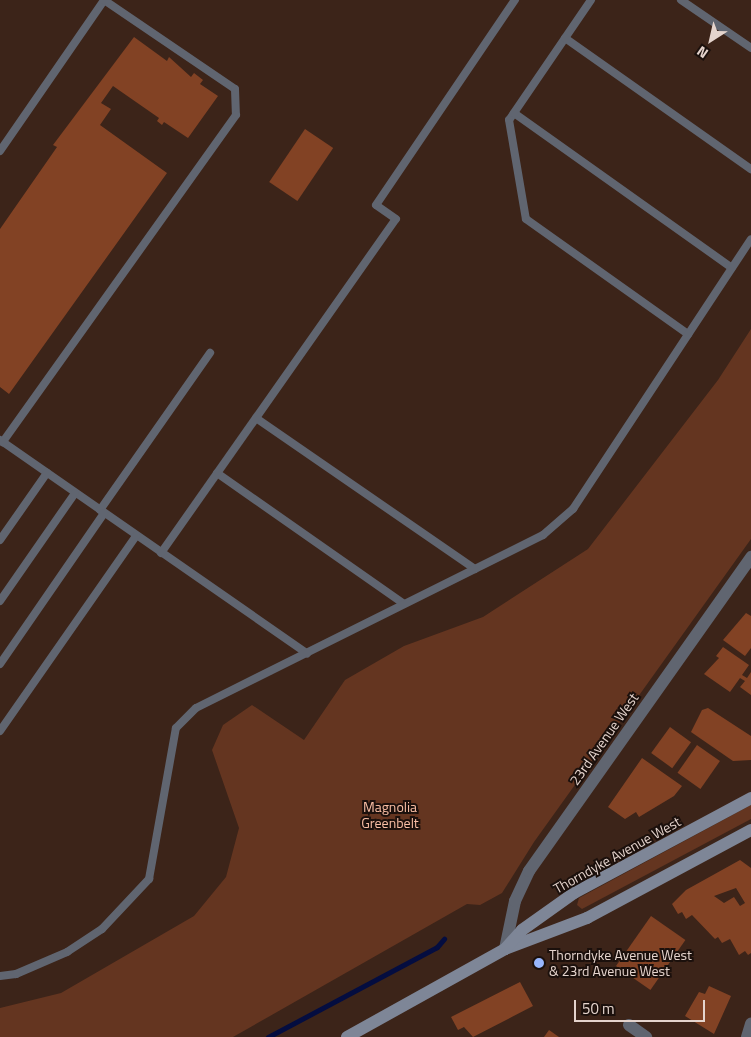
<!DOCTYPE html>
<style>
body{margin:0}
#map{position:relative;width:751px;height:1037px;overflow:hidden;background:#3c2419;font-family:"Titillium Web",sans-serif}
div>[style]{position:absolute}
.green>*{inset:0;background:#643520}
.stream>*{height:5px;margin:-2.5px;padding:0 2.5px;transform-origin:2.5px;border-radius:2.5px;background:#040d40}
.building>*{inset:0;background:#824224;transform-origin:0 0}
.service>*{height:8px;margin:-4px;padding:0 4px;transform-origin:4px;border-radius:4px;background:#606570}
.minor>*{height:12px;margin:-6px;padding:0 6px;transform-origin:6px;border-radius:6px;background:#606570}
.secondary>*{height:12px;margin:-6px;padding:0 6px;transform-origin:6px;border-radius:6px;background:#7e8697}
.dots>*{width:14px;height:14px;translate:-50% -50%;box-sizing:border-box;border:2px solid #1b100c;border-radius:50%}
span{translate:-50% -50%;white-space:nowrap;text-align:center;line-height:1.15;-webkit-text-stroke:4px #1b100c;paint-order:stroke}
.street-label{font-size:14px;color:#e5d4cd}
.park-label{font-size:14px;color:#fabfa5}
.poi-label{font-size:14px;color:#e5d4cd}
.left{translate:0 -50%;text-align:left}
.north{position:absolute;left:686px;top:15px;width:50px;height:50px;-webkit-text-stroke:4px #1b100c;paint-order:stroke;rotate:215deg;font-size:14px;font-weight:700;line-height:20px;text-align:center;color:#e5d4cd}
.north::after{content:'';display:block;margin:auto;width:18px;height:22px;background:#e5d4cd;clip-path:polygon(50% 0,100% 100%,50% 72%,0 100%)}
.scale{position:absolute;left:574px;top:1000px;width:131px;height:22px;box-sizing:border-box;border:2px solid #e5d4cd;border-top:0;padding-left:6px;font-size:15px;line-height:18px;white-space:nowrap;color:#e5d4cd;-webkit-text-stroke:4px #1b100c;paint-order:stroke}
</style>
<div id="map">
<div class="green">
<i style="clip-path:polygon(751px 329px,751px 539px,534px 842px,502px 893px,480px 905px,467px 904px,233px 1037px,0 1037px,0 1008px,61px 993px,194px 916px,226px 877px,239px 828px,212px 750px,223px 725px,252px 705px,304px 740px,345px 680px,404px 646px,483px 617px,588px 549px,718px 380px)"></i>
<i style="clip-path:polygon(751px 805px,751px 819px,582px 909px,577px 905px,579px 898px)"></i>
</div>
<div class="stream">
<i style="left:268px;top:1037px;width:191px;rotate:-28deg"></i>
<i style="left:437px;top:947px;width:11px;rotate:-49deg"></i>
</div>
<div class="building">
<i style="clip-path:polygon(134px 37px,167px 61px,169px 57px,191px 77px,194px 73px,203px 80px,200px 84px,218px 96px,188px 138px,164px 122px,162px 125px,157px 121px,159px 118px,113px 86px,101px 103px,111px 109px,100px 125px,167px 173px,9px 394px,0 387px,0 229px,57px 147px,53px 145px)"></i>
<i style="left:305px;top:129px;width:34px;height:64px;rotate:34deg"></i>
<i style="clip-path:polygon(746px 613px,751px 616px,751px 648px,745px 656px,723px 640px)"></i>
<i style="clip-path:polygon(723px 647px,749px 665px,742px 675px,747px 678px,751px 672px,751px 695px,740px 687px,745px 681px,740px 678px,730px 692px,704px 674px,719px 658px,716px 656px)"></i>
<i style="clip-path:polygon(708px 708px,751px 736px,751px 760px,733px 761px,691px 732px,702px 710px)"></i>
<i style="left:670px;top:727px;width:26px;height:32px;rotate:36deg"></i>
<i style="left:697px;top:745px;width:28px;height:34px;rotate:35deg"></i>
<i style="clip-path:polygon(642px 758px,682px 786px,674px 796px,639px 817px,636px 812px,625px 819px,608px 807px)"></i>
<i style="clip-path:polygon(evenodd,740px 860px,751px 868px,751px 953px,748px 955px,745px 951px,739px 955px,730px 939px,722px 943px,718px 937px,715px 939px,692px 915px,686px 919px,682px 912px,678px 914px,672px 904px,686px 890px,740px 860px,736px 888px,745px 903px,740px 906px,734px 897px,724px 903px,714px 896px,736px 888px)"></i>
<i style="left:651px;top:916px;width:42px;height:61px;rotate:35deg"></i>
<i style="clip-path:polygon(520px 982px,533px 1006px,473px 1037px,464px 1027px,458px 1030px,451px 1017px)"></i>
<i style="clip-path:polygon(709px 986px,731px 996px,714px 1034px,685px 1016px,699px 992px,705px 994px)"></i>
<i style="clip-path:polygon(549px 1030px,559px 1037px,544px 1037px)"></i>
</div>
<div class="service">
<i style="left:591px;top:0;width:145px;rotate:124.3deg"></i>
<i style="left:509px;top:120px;width:100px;rotate:80.3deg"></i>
<i style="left:526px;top:219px;width:199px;rotate:35.4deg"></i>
<i style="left:681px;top:0;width:85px;rotate:34.4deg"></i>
<i style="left:565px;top:38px;width:228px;rotate:35.2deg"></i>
<i style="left:514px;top:113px;width:267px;rotate:35.4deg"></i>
<i style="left:0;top:151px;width:183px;rotate:-55.4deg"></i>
<i style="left:104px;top:0;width:158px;rotate:34.2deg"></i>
<i style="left:235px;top:89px;width:26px;rotate:88deg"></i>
<i style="left:236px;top:115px;width:402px;rotate:125.5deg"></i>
<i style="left:256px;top:418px;width:266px;rotate:34.6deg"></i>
<i style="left:0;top:440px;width:374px;rotate:34.8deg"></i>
<i style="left:217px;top:473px;width:228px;rotate:35deg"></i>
<i style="left:100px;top:510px;width:192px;rotate:-55deg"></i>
<i style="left:0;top:540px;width:82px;rotate:-55deg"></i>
<i style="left:161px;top:553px;width:408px;rotate:-54.9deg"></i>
<i style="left:396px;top:219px;width:24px;rotate:-145deg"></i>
<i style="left:376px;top:205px;width:248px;rotate:-55.9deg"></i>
<i style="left:0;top:601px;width:131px;rotate:-55.2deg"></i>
<i style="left:0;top:664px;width:183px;rotate:-55.4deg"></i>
<i style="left:0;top:731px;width:238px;rotate:-55.1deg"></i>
<i style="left:0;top:976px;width:16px;rotate:-7deg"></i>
<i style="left:16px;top:974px;width:56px;rotate:-23.3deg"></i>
<i style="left:67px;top:952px;width:42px;rotate:-33.3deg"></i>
<i style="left:102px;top:929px;width:69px;rotate:-46.8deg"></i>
<i style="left:149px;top:879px;width:153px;rotate:-79.9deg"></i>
<i style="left:176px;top:728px;width:28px;rotate:-45deg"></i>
<i style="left:196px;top:708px;width:388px;rotate:-26.5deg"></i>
<i style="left:543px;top:535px;width:40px;rotate:-41deg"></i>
<i style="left:573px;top:509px;width:323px;rotate:-56.6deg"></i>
</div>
<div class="minor">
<i style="left:505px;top:949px;width:49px;rotate:-78.2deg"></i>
<i style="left:515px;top:901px;width:33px;rotate:-65deg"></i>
<i style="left:529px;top:871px;width:385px;rotate:-54.7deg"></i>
<i style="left:629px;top:1025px;width:21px;rotate:35deg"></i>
<i style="left:747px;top:1037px;width:14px;rotate:-73deg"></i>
</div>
<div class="secondary">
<i style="left:505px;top:949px;width:88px;rotate:-20.7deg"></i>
<i style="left:587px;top:918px;width:186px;rotate:-28.2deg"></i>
<i style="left:347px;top:1037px;width:181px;rotate:-29.1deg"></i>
<i style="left:505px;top:949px;width:25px;rotate:-48deg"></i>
<i style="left:522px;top:930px;width:64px;rotate:-35.4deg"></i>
<i style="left:574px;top:893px;width:201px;rotate:-28.2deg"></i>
</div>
<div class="dots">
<i style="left:539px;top:963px;background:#98b6fd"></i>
</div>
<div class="street-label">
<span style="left:604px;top:739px;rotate:-55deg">23rd Avenue West</span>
<span style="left:617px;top:855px;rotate:-29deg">Thorndyke Avenue West</span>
</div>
<div class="park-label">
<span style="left:390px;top:815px">Magnolia<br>Greenbelt</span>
</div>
<div class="poi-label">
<span class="left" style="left:549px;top:963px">Thorndyke Avenue West<br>&amp; 23rd Avenue West</span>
</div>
<div class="north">N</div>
<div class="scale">50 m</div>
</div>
